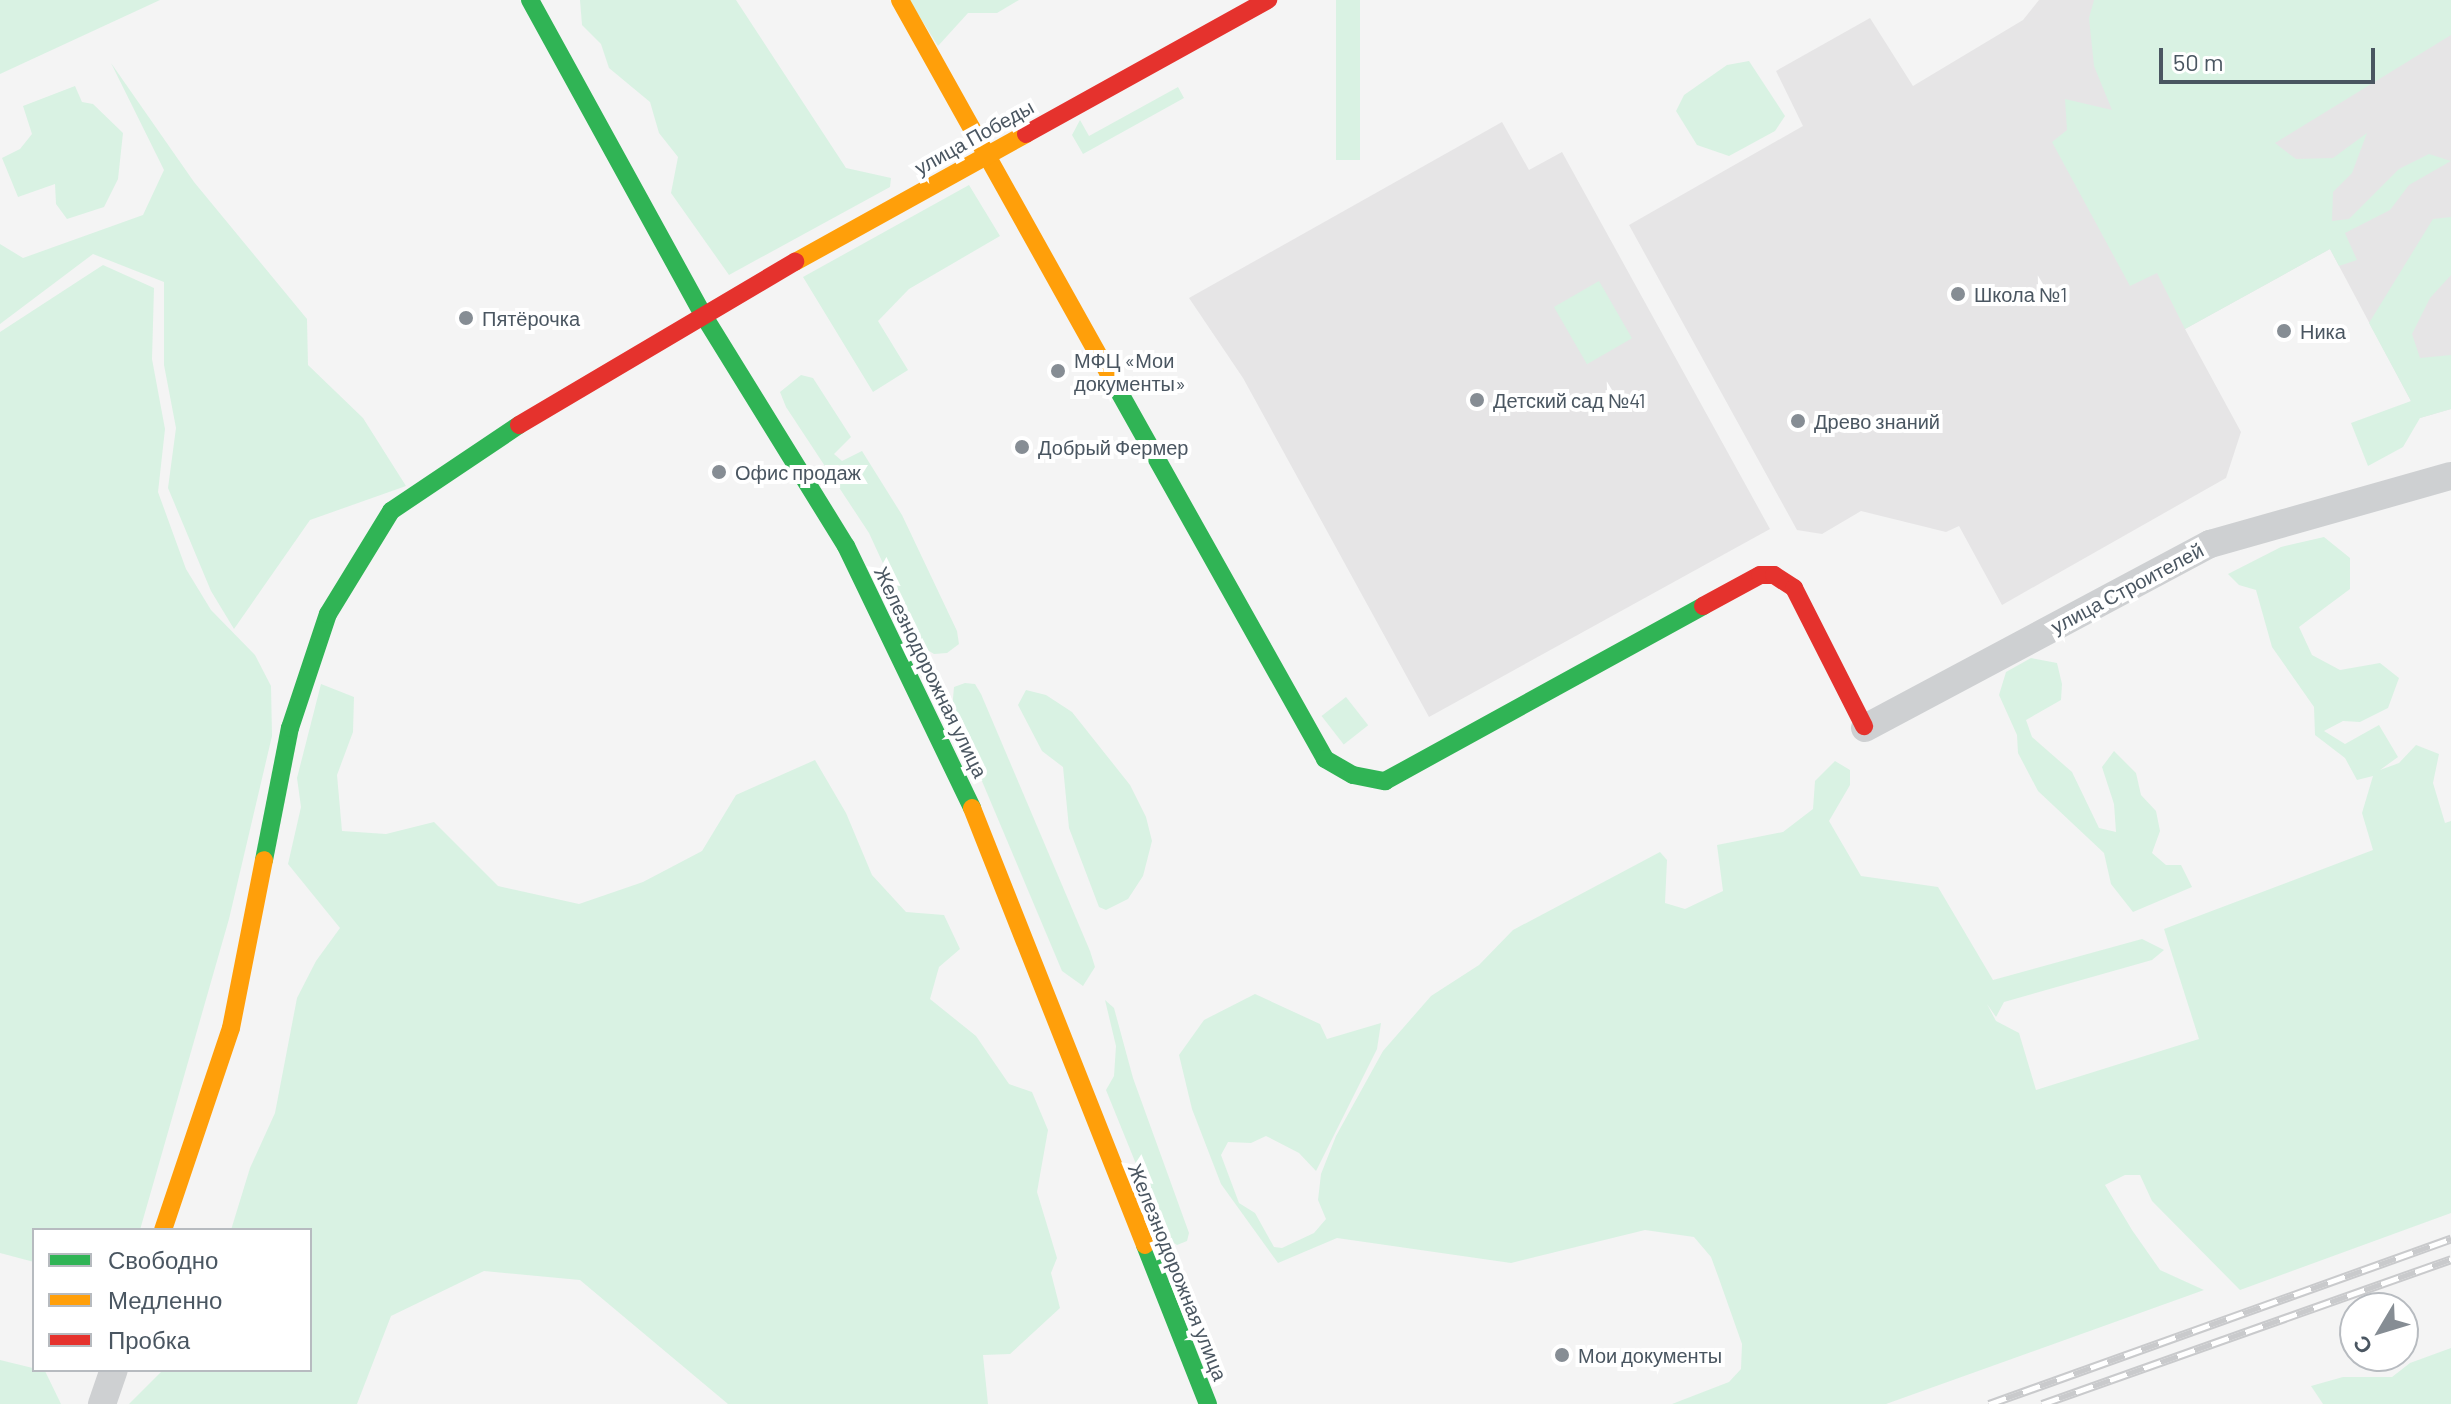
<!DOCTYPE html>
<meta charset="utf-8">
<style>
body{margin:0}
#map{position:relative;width:2451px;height:1404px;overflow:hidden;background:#f4f4f4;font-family:Barlow,sans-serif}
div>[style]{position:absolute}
.education>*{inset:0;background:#e6e5e6}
.green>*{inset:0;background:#d9f2e3;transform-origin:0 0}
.street>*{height:28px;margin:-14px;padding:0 14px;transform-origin:14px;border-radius:14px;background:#ced0d2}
.fast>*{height:18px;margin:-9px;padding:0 9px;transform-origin:9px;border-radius:9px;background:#30b455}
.slow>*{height:18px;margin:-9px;padding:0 9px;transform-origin:9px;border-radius:9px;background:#ff9f0a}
.jam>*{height:18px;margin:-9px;padding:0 9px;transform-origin:9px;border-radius:9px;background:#e5322d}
.rail>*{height:9px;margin-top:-4.5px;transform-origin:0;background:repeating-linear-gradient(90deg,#fff 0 18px,#c9cacc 0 36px);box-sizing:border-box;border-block:2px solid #c9cacc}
.dots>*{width:22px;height:22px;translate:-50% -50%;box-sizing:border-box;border:4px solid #fff;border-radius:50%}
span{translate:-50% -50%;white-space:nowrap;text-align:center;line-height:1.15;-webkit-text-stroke:8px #fff;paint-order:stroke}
.street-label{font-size:20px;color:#4a5661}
.poi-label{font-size:20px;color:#4a5661}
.left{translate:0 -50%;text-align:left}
.legend{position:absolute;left:32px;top:1228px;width:280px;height:144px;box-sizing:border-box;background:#fff;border:2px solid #b7bbc0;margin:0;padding:10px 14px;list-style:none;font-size:24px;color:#4a5661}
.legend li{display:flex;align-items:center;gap:16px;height:40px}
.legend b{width:40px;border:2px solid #b7bbc0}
.north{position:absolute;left:2339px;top:1292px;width:80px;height:80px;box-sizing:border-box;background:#fff;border:2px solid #b7bbc0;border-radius:50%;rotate:232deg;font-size:22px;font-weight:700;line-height:32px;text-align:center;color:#4a5661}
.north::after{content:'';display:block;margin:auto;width:28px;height:36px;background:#868d94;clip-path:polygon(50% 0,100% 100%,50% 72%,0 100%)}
.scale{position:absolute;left:2159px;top:48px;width:216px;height:36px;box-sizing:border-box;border:4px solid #4a5661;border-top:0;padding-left:10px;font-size:24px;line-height:28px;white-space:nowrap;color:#4a5661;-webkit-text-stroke:6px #fff;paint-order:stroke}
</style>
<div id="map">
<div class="education">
<i style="clip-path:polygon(2039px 0,2451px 0,2451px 409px,2420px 418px,2330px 249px,2185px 329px,2241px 432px,2226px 478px,2002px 605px,1959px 526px,1946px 532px,1861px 511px,1822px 534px,1797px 530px,1629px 225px,1803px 126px,1776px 71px,1870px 18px,1913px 86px,2023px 20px)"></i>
<i style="clip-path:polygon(1502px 122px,1529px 170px,1562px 152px,1770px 529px,1429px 717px,1243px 378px,1189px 298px)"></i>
</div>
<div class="green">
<i style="clip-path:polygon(0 0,160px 0,0 74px)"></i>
<i style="clip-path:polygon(580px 0,736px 0,846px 168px,891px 178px,890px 187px,729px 275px,671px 193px,678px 157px,659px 133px,650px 102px,609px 68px,601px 44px,582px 25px)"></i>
<i style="clip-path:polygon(909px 0,1019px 0,997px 13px,968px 13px,938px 46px)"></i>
<i style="left:1336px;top:0;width:24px;height:160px"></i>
<i style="clip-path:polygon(2094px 0,2451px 0,2451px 35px,2275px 143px,2296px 159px,2333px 158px,2367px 133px,2352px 173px,2333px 192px,2332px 221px,2349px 219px,2399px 169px,2429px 154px,2451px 161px,2409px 185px,2390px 210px,2345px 233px,2357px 260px,2339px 266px,2330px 249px,2185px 329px,2157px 273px,2130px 286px,2052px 142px,2067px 130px,2065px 99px,2112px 110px,2094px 66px,2089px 18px)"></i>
<i style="clip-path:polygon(1749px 61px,1785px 116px,1775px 131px,1729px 156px,1697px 145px,1676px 111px,1684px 95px,1727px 65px)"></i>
<i style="clip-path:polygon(111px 63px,194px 182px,307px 319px,308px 365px,363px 418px,406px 486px,310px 520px,234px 629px,211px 591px,168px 488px,176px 428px,164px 365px,164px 282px,93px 254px,0 324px,0 244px,23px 258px,143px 215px,164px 170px)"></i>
<i style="clip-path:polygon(75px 86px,82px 102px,93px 104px,123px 133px,118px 179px,104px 207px,67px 219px,56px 204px,55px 184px,18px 197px,2px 158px,20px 149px,32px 134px,23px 106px)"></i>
<i style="clip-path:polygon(1178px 87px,1184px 98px,1083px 154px,1072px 135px,1080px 120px,1089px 136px)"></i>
<i style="clip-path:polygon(969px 185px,1000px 236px,909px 289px,878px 321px,908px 370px,873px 392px,803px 277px)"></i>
<i style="clip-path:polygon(2451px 217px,2451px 275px,2430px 298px,2412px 334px,2420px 358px,2451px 355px,2451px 409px,2420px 418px,2403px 447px,2368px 466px,2351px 423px,2411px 401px,2369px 323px,2433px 219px)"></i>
<i style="clip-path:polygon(103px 265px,154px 288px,152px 359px,165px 429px,158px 492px,186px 569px,211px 610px,255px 655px,271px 686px,272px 736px,229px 919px,140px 1230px,34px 1230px,34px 1262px,0 1253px,0 332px)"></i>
<i style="left:1599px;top:281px;width:66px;height:52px;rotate:60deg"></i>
<i style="clip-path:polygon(801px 375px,813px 378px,851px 437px,834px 454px,842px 461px,862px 451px,902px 515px,957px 631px,959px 644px,947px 653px,934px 654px,921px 646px,869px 533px,786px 407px,780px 392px)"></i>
<i style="clip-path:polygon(2324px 537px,2350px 558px,2350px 589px,2299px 627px,2312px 655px,2340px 670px,2380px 663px,2399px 678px,2388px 708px,2360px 722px,2343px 721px,2324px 731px,2345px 744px,2379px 725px,2398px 757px,2380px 770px,2399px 763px,2416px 745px,2439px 754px,2433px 783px,2445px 823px,2451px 821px,2451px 1213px,2240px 1290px,2152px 1201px,2140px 1175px,2125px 1175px,2105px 1185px,2132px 1230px,2160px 1270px,2204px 1290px,1886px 1404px,1672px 1404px,1729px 1382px,1741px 1369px,1742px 1344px,1718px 1276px,1711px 1257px,1694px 1237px,1645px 1230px,1511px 1263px,1337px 1238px,1278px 1263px,1221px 1184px,1192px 1109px,1179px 1055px,1204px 1020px,1255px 994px,1320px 1024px,1327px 1039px,1381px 1023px,1377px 1049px,1316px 1171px,1299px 1153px,1266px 1136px,1251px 1143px,1228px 1142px,1221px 1155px,1239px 1203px,1255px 1213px,1274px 1247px,1282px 1248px,1314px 1233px,1326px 1219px,1318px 1200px,1321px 1174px,1336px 1136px,1383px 1051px,1431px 996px,1479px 965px,1513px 930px,1660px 852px,1667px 860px,1665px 903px,1685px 909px,1723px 891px,1717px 845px,1783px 832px,1813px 809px,1815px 781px,1835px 761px,1850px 770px,1850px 785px,1829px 821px,1861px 876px,1938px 887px,1993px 980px,2142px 939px,2164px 950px,2152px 960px,2004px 1002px,1996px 1017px,1987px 1004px,1996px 1021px,2019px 1033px,2036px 1090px,2199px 1039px,2164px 929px,2373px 850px,2362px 813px,2373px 776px,2357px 780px,2345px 758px,2315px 735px,2314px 707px,2272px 647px,2256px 590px,2239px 585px,2228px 574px,2281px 547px)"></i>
<i style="clip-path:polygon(2031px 658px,2057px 663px,2062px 684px,2061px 700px,2026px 720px,2032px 737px,2072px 772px,2099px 828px,2116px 832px,2114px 804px,2102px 767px,2114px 751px,2136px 773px,2141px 795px,2156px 811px,2160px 831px,2152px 853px,2166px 865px,2181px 865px,2192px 887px,2133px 912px,2111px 884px,2104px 853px,2038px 791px,2018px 753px,2017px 735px,1999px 695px,2006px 672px)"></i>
<i style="clip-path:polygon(965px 683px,975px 684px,981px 694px,1090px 951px,1095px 967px,1083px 986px,1062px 971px,952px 710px,954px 687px)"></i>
<i style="clip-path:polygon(321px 684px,354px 697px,353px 732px,337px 775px,342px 831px,386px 834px,434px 822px,498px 886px,579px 904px,643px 882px,702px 851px,736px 795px,815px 760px,846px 813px,872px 875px,906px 912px,944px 915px,960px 949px,939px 967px,930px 999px,976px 1036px,1009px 1084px,1032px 1092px,1048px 1130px,1037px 1192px,1057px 1258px,1051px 1273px,1060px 1308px,1010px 1354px,983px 1355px,988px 1404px,728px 1404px,580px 1280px,484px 1271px,391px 1316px,357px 1404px,129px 1404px,163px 1370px,310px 1370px,310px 1230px,231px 1230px,250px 1168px,275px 1113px,297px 998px,316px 961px,340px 928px,288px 864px,301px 807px,297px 778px)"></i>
<i style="clip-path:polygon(1026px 690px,1046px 695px,1072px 712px,1130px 785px,1146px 817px,1152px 841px,1143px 876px,1128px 899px,1106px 910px,1099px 907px,1069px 828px,1063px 767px,1042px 751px,1018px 705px)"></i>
<i style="left:1346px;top:697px;width:36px;height:31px;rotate:52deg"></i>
<i style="clip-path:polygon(1105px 1000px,1114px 1008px,1133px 1078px,1189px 1233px,1187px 1241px,1177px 1245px,1166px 1238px,1106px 1090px,1114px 1076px,1116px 1046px)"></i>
<i style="clip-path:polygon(2451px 1348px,2451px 1404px,2323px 1404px,2311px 1386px,2343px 1377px,2392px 1377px,2410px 1363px)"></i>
<i style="clip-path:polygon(0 1360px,45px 1371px,61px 1404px,0 1404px)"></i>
</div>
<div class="street">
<i style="left:1865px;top:728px;width:391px;rotate:-28.1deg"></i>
<i style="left:2210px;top:544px;width:250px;rotate:-15.8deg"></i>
<i style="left:102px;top:1404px;width:36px;rotate:-71deg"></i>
</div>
<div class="fast">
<i style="left:530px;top:0;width:357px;rotate:61.2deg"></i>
<i style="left:702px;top:313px;width:274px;rotate:58.3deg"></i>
<i style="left:846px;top:546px;width:291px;rotate:64.3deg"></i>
<i style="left:1108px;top:372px;width:444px;rotate:60.7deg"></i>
<i style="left:1325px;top:759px;width:32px;rotate:30deg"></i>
<i style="left:1353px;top:775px;width:33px;rotate:11deg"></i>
<i style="left:1385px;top:781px;width:363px;rotate:-28.8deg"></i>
<i style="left:264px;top:860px;width:135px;rotate:-78.9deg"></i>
<i style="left:290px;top:728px;width:120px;rotate:-71.6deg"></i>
<i style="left:328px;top:614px;width:121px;rotate:-58.5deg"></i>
<i style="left:391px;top:511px;width:154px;rotate:-33.9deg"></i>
<i style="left:1145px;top:1245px;width:171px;rotate:68.4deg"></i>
</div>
<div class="slow">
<i style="left:900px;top:0;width:426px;rotate:60.8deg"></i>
<i style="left:795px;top:262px;width:264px;rotate:-29deg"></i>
<i style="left:972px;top:808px;width:470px;rotate:68.4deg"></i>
<i style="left:163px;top:1230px;width:213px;rotate:-71.4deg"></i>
<i style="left:231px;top:1028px;width:171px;rotate:-78.9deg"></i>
</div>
<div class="jam">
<i style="left:1026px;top:134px;width:277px;rotate:-29deg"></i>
<i style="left:519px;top:425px;width:321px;rotate:-30.6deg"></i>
<i style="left:1703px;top:606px;width:65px;rotate:-28.5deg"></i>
<i style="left:1760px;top:575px;width:14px"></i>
<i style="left:1774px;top:575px;width:24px;rotate:33deg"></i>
<i style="left:1794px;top:588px;width:155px;rotate:63.1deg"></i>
</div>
<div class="rail">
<i style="left:1989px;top:1404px;width:491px;rotate:-19.7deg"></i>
<i style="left:2042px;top:1404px;width:434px;rotate:-19.5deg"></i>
</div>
<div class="dots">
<i style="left:1958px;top:294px;background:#868d94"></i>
<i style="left:466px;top:318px;background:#868d94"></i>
<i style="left:2284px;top:331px;background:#868d94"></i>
<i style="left:1058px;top:371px;background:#868d94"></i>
<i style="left:1477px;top:400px;background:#868d94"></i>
<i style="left:1798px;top:421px;background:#868d94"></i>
<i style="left:1022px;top:447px;background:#868d94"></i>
<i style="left:719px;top:472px;background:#868d94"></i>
<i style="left:1562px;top:1355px;background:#868d94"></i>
</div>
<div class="street-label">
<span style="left:974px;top:137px;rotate:-29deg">улица Победы</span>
<span style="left:2127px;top:588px;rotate:-28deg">улица Строителей</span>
<span style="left:931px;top:672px;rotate:64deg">Железнодорожная улица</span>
<span style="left:1178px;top:1272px;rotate:68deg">Железнодорожная улица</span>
</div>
<div class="poi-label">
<span class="left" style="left:1974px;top:294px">Школа №1</span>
<span class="left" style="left:482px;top:318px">Пятёрочка</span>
<span class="left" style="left:2300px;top:331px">Ника</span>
<span class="left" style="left:1074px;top:372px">МФЦ «Мои<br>документы»</span>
<span class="left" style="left:1493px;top:400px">Детский сад №41</span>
<span class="left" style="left:1814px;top:421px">Древо знаний</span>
<span class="left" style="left:1038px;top:447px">Добрый Фермер</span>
<span class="left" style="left:735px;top:472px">Офис продаж</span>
<span class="left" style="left:1578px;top:1355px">Мои документы</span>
</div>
<ul class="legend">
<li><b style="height:10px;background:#30b455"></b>Свободно</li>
<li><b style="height:10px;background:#ff9f0a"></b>Медленно</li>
<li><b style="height:10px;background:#e5322d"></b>Пробка</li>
</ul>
<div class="north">С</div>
<div class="scale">50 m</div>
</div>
